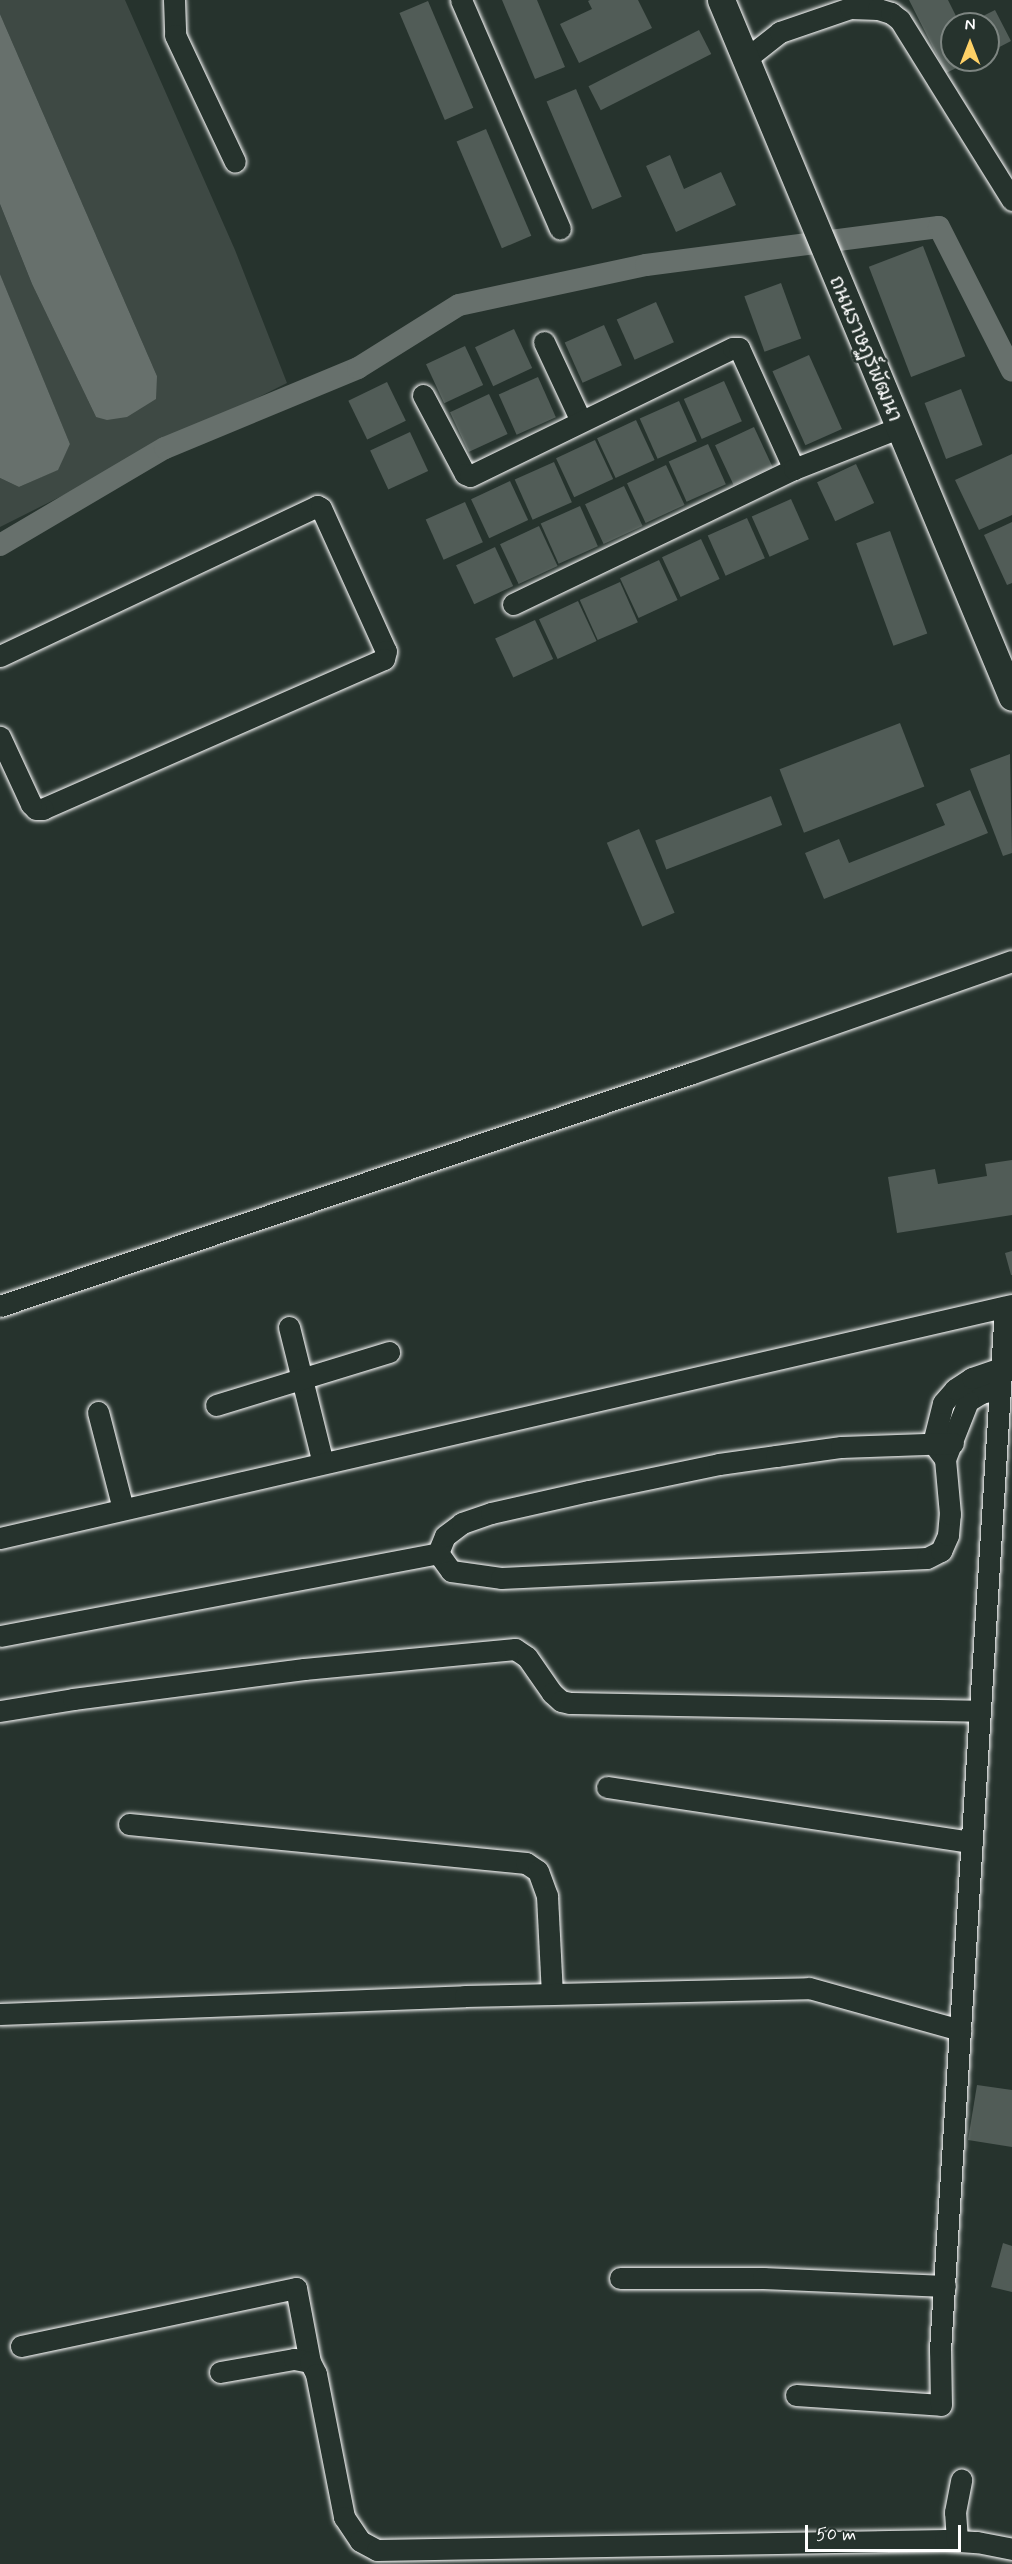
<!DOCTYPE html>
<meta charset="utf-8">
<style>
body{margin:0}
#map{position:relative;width:1012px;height:2564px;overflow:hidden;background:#26332d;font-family:Mynerve,"Playpen Sans Thai",sans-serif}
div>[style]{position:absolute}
.green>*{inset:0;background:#3e4944}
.water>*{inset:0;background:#67706c}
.canal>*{height:22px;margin:-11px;padding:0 11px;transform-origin:11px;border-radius:11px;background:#67706c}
.building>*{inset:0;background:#515c57;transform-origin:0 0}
.roads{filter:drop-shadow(0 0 2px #fff) drop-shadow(0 0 2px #fff)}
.minor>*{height:21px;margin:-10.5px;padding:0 10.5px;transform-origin:10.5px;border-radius:10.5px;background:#26332d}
.tertiary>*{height:27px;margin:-13.5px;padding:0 13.5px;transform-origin:13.5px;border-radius:13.5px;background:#26332d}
span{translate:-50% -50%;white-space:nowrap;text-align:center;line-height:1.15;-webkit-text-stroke:5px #26332d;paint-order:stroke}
.street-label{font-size:20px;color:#fff}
.north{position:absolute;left:940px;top:12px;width:60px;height:60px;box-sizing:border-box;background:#26332d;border:2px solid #7d8581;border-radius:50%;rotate:0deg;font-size:16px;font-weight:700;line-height:24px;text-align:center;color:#fff}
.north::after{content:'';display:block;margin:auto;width:21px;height:27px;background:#ffd166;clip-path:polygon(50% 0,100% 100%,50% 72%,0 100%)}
.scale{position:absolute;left:805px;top:2525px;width:156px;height:27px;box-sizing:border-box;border:3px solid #fff;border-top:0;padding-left:8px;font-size:18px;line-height:21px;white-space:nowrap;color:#fff;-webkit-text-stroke:4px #26332d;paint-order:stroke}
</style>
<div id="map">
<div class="green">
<i style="clip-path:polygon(0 0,125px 0,235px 250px,287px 383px,0 527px,0 478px,19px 487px,57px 470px,70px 444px,0 274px,0 204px,32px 284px,96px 417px,157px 376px,0 14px)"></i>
</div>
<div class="water">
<i style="clip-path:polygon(0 14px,157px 376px,156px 399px,127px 417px,107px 420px,96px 417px,32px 284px,0 204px)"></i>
<i style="clip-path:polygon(0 274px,70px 444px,58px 470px,19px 487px,0 478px)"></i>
</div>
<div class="canal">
<i style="left:0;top:545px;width:191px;rotate:-30.5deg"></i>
<i style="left:165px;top:448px;width:209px;rotate:-22.5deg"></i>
<i style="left:358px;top:368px;width:119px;rotate:-32deg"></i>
<i style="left:459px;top:305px;width:191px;rotate:-12.1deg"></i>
<i style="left:646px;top:265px;width:295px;rotate:-7.4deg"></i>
<i style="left:939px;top:227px;width:161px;rotate:63.1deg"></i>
</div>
<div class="building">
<i style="clip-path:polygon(502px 0,537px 0,565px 67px,535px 79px)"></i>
<i style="clip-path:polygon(590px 0,638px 0,652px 28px,579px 63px,560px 24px,592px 9px,588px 1px)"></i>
<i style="clip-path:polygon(909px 0,948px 0,960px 24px,952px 24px,952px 60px,973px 60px,946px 73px)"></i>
<i style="left:428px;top:1px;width:116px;height:31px;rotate:67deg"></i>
<i style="clip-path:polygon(995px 10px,1011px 41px,988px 53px,988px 24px,967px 24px)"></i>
<i style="left:699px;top:30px;width:27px;height:124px;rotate:63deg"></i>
<i style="left:576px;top:89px;width:117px;height:32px;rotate:67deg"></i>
<i style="left:486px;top:129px;width:116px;height:32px;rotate:67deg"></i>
<i style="clip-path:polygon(670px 155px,684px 189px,721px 172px,736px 205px,676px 232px,646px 166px)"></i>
<i style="left:923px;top:246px;width:118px;height:58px;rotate:69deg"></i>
<i style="left:781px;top:283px;width:59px;height:39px;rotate:70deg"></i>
<i style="left:656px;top:302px;width:44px;height:43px;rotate:66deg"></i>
<i style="left:604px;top:325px;width:44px;height:43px;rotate:66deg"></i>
<i style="left:514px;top:329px;width:43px;height:43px;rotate:65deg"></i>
<i style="left:465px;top:346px;width:43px;height:43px;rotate:65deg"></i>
<i style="left:809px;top:355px;width:81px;height:40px;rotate:66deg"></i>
<i style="left:538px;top:377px;width:44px;height:43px;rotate:66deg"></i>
<i style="left:724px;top:381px;width:44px;height:44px;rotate:66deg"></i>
<i style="left:387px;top:382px;width:43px;height:43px;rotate:64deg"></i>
<i style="left:961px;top:389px;width:60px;height:39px;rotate:69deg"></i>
<i style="left:489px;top:394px;width:44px;height:43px;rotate:65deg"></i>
<i style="left:679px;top:401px;width:44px;height:43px;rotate:66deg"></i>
<i style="left:636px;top:420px;width:44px;height:43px;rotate:65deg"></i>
<i style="left:754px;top:427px;width:44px;height:43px;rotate:65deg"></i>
<i style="left:410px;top:432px;width:43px;height:44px;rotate:65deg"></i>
<i style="left:595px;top:440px;width:43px;height:43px;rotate:65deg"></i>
<i style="left:708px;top:444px;width:44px;height:43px;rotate:66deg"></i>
<i style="clip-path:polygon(1012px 454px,1012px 515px,979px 530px,955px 480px)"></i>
<i style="left:554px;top:462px;width:44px;height:43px;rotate:66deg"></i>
<i style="left:856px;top:464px;width:43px;height:43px;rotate:65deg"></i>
<i style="left:666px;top:465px;width:44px;height:43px;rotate:65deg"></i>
<i style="left:510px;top:481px;width:43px;height:43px;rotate:65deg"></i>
<i style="left:624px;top:486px;width:44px;height:43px;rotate:65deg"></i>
<i style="left:791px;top:499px;width:44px;height:43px;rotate:66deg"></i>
<i style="left:465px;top:502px;width:44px;height:43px;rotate:66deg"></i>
<i style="left:580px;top:506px;width:44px;height:43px;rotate:66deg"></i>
<i style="left:747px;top:518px;width:44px;height:43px;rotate:66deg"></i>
<i style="clip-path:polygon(1012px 522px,1012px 583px,1007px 585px,984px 535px)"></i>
<i style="left:539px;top:526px;width:44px;height:43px;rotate:65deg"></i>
<i style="left:890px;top:531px;width:109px;height:36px;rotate:70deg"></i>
<i style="left:701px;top:539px;width:44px;height:43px;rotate:65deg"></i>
<i style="left:495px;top:547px;width:43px;height:43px;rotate:65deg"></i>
<i style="left:659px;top:560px;width:44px;height:43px;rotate:65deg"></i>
<i style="left:620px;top:582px;width:44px;height:44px;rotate:66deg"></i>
<i style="left:578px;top:601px;width:44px;height:43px;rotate:65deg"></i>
<i style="left:535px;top:620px;width:43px;height:44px;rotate:65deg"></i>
<i style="left:900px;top:723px;width:68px;height:129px;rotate:69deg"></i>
<i style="clip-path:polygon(1010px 754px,1012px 853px,1003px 856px,970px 769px)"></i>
<i style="clip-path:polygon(970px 790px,988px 833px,824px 899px,805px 853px,839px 839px,849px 863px,945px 825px,936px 804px)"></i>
<i style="left:771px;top:796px;width:31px;height:124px;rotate:69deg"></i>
<i style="left:639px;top:829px;width:91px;height:35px;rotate:67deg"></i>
<i style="clip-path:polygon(1012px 1160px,1012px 1215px,897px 1233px,888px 1177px,935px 1169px,938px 1184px,987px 1176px,985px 1164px)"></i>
<i style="clip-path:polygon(1012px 1251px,1012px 1275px,1011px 1275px,1005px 1253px)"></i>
<i style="clip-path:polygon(977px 2085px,1012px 2090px,1012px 2147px,968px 2140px)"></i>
<i style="clip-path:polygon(1003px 2243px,1012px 2246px,1012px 2292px,991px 2287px)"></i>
</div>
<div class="roads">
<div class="minor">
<i style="left:174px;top:0;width:35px;rotate:88deg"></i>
<i style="left:175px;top:35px;width:140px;rotate:64.7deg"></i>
<i style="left:461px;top:0;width:249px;rotate:66.6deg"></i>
<i style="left:747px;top:58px;width:42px;rotate:-38.2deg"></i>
<i style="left:780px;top:32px;width:74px;rotate:-18.9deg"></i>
<i style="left:850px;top:8px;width:28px;rotate:2deg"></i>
<i style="left:878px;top:9px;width:14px;rotate:17deg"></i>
<i style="left:891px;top:13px;width:11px;rotate:38deg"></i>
<i style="left:900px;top:20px;width:212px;rotate:58.1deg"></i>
<i style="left:544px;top:342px;width:87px;rotate:64.9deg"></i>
<i style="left:423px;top:395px;width:89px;rotate:62deg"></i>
<i style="left:465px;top:474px;width:5px;rotate:22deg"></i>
<i style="left:470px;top:476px;width:292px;rotate:-26deg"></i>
<i style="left:733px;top:348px;width:6px"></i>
<i style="left:739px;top:348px;width:133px;rotate:65.6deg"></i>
<i style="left:513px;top:604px;width:312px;rotate:-25.7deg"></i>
<i style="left:794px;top:469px;width:112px;rotate:-21.5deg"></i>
<i style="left:0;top:656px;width:351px;rotate:-25.3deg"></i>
<i style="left:317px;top:506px;width:4px;rotate:27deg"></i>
<i style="left:321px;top:508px;width:157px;rotate:65.6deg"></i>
<i style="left:386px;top:651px;width:8px;rotate:104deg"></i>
<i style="left:384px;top:659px;width:373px;rotate:156.3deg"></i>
<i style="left:43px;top:809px;width:7px;rotate:180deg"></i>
<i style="left:36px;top:809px;width:7px;rotate:-135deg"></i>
<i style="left:31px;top:804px;width:74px;rotate:-114.8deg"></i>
<i style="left:0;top:1306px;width:730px;rotate:-18.61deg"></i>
<i style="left:692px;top:1073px;width:339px;rotate:-19.3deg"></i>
<i style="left:289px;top:1327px;width:140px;rotate:76deg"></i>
<i style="left:1000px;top:1388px;width:20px;rotate:165deg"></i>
<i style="left:981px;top:1393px;width:15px;rotate:148deg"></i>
<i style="left:968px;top:1401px;width:62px;rotate:111.6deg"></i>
<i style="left:945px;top:1459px;width:20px;rotate:-127deg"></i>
<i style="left:933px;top:1443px;width:41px;rotate:-76deg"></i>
<i style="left:943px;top:1403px;width:18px;rotate:-49deg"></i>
<i style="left:955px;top:1389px;width:20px;rotate:-33deg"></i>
<i style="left:972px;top:1378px;width:31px;rotate:-19deg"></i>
<i style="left:216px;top:1405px;width:181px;rotate:-17deg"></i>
<i style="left:98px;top:1412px;width:100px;rotate:75.5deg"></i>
<i style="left:0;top:1538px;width:1038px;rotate:-12.97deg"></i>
<i style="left:438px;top:1553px;width:22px;rotate:54deg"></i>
<i style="left:451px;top:1571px;width:50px;rotate:8deg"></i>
<i style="left:501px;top:1578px;width:426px;rotate:-2.7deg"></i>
<i style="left:927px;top:1558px;width:16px;rotate:-27deg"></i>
<i style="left:941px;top:1551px;width:17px;rotate:-66deg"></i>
<i style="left:948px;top:1535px;width:21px;rotate:-85deg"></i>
<i style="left:950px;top:1514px;width:55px;rotate:-95.2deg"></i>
<i style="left:438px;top:1553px;width:18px;rotate:-68deg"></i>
<i style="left:445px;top:1536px;width:21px;rotate:-37deg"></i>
<i style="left:462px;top:1523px;width:31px;rotate:-19deg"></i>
<i style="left:491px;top:1513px;width:100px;rotate:-12.7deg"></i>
<i style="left:589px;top:1491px;width:133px;rotate:-11.7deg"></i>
<i style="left:719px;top:1464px;width:58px;rotate:-8deg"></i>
<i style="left:776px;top:1456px;width:66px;rotate:-7.9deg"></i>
<i style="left:841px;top:1447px;width:112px;rotate:-2deg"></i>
<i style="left:0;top:1636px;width:446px;rotate:-10.7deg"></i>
<i style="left:0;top:1711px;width:74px;rotate:-9.3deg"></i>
<i style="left:73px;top:1699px;width:233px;rotate:-7.4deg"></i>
<i style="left:304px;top:1669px;width:212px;rotate:-5.4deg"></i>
<i style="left:515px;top:1649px;width:14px;rotate:34deg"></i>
<i style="left:527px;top:1657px;width:44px;rotate:55.2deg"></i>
<i style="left:552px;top:1693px;width:12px;rotate:42deg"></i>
<i style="left:561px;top:1701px;width:9px;rotate:13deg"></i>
<i style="left:570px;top:1703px;width:410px;rotate:1.1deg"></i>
<i style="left:607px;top:1787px;width:369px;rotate:8.6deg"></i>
<i style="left:129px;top:1824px;width:399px;rotate:5.6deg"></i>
<i style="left:526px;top:1863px;width:14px;rotate:34deg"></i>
<i style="left:538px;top:1871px;width:27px;rotate:70deg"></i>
<i style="left:547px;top:1896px;width:98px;rotate:87.1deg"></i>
<i style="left:0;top:2014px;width:465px;rotate:-2.2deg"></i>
<i style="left:465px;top:1996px;width:344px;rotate:-1.3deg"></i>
<i style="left:809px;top:1988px;width:157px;rotate:15.5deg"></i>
<i style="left:620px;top:2278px;width:143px"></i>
<i style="left:763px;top:2278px;width:182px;rotate:2.5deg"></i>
<i style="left:21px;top:2346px;width:281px;rotate:-11.9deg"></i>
<i style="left:296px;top:2288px;width:75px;rotate:79.3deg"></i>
<i style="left:220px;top:2372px;width:75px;rotate:-10deg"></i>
<i style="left:294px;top:2359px;width:16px;rotate:11deg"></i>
<i style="left:310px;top:2362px;width:13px;rotate:63deg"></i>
<i style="left:316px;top:2374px;width:146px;rotate:78.9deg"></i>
<i style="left:344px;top:2517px;width:29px;rotate:56deg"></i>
<i style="left:360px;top:2541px;width:19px;rotate:28deg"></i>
<i style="left:377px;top:2550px;width:568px;rotate:-1.01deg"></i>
<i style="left:945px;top:2540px;width:32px;rotate:4deg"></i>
<i style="left:977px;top:2542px;width:36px;rotate:11deg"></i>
<i style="left:796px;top:2395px;width:145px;rotate:3.9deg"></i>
<i style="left:941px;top:2405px;width:55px;rotate:-91deg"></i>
<i style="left:940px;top:2350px;width:1045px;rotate:-86.43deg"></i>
<i style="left:957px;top:2540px;width:28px;rotate:-94deg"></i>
<i style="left:955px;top:2512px;width:33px;rotate:-79deg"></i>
</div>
<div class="tertiary">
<i style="left:721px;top:0;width:755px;rotate:67.34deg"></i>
</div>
</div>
<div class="street-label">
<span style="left:865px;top:349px;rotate:67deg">ถนนราษฏร์พัฒนา</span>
</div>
<div class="north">N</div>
<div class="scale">50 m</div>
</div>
